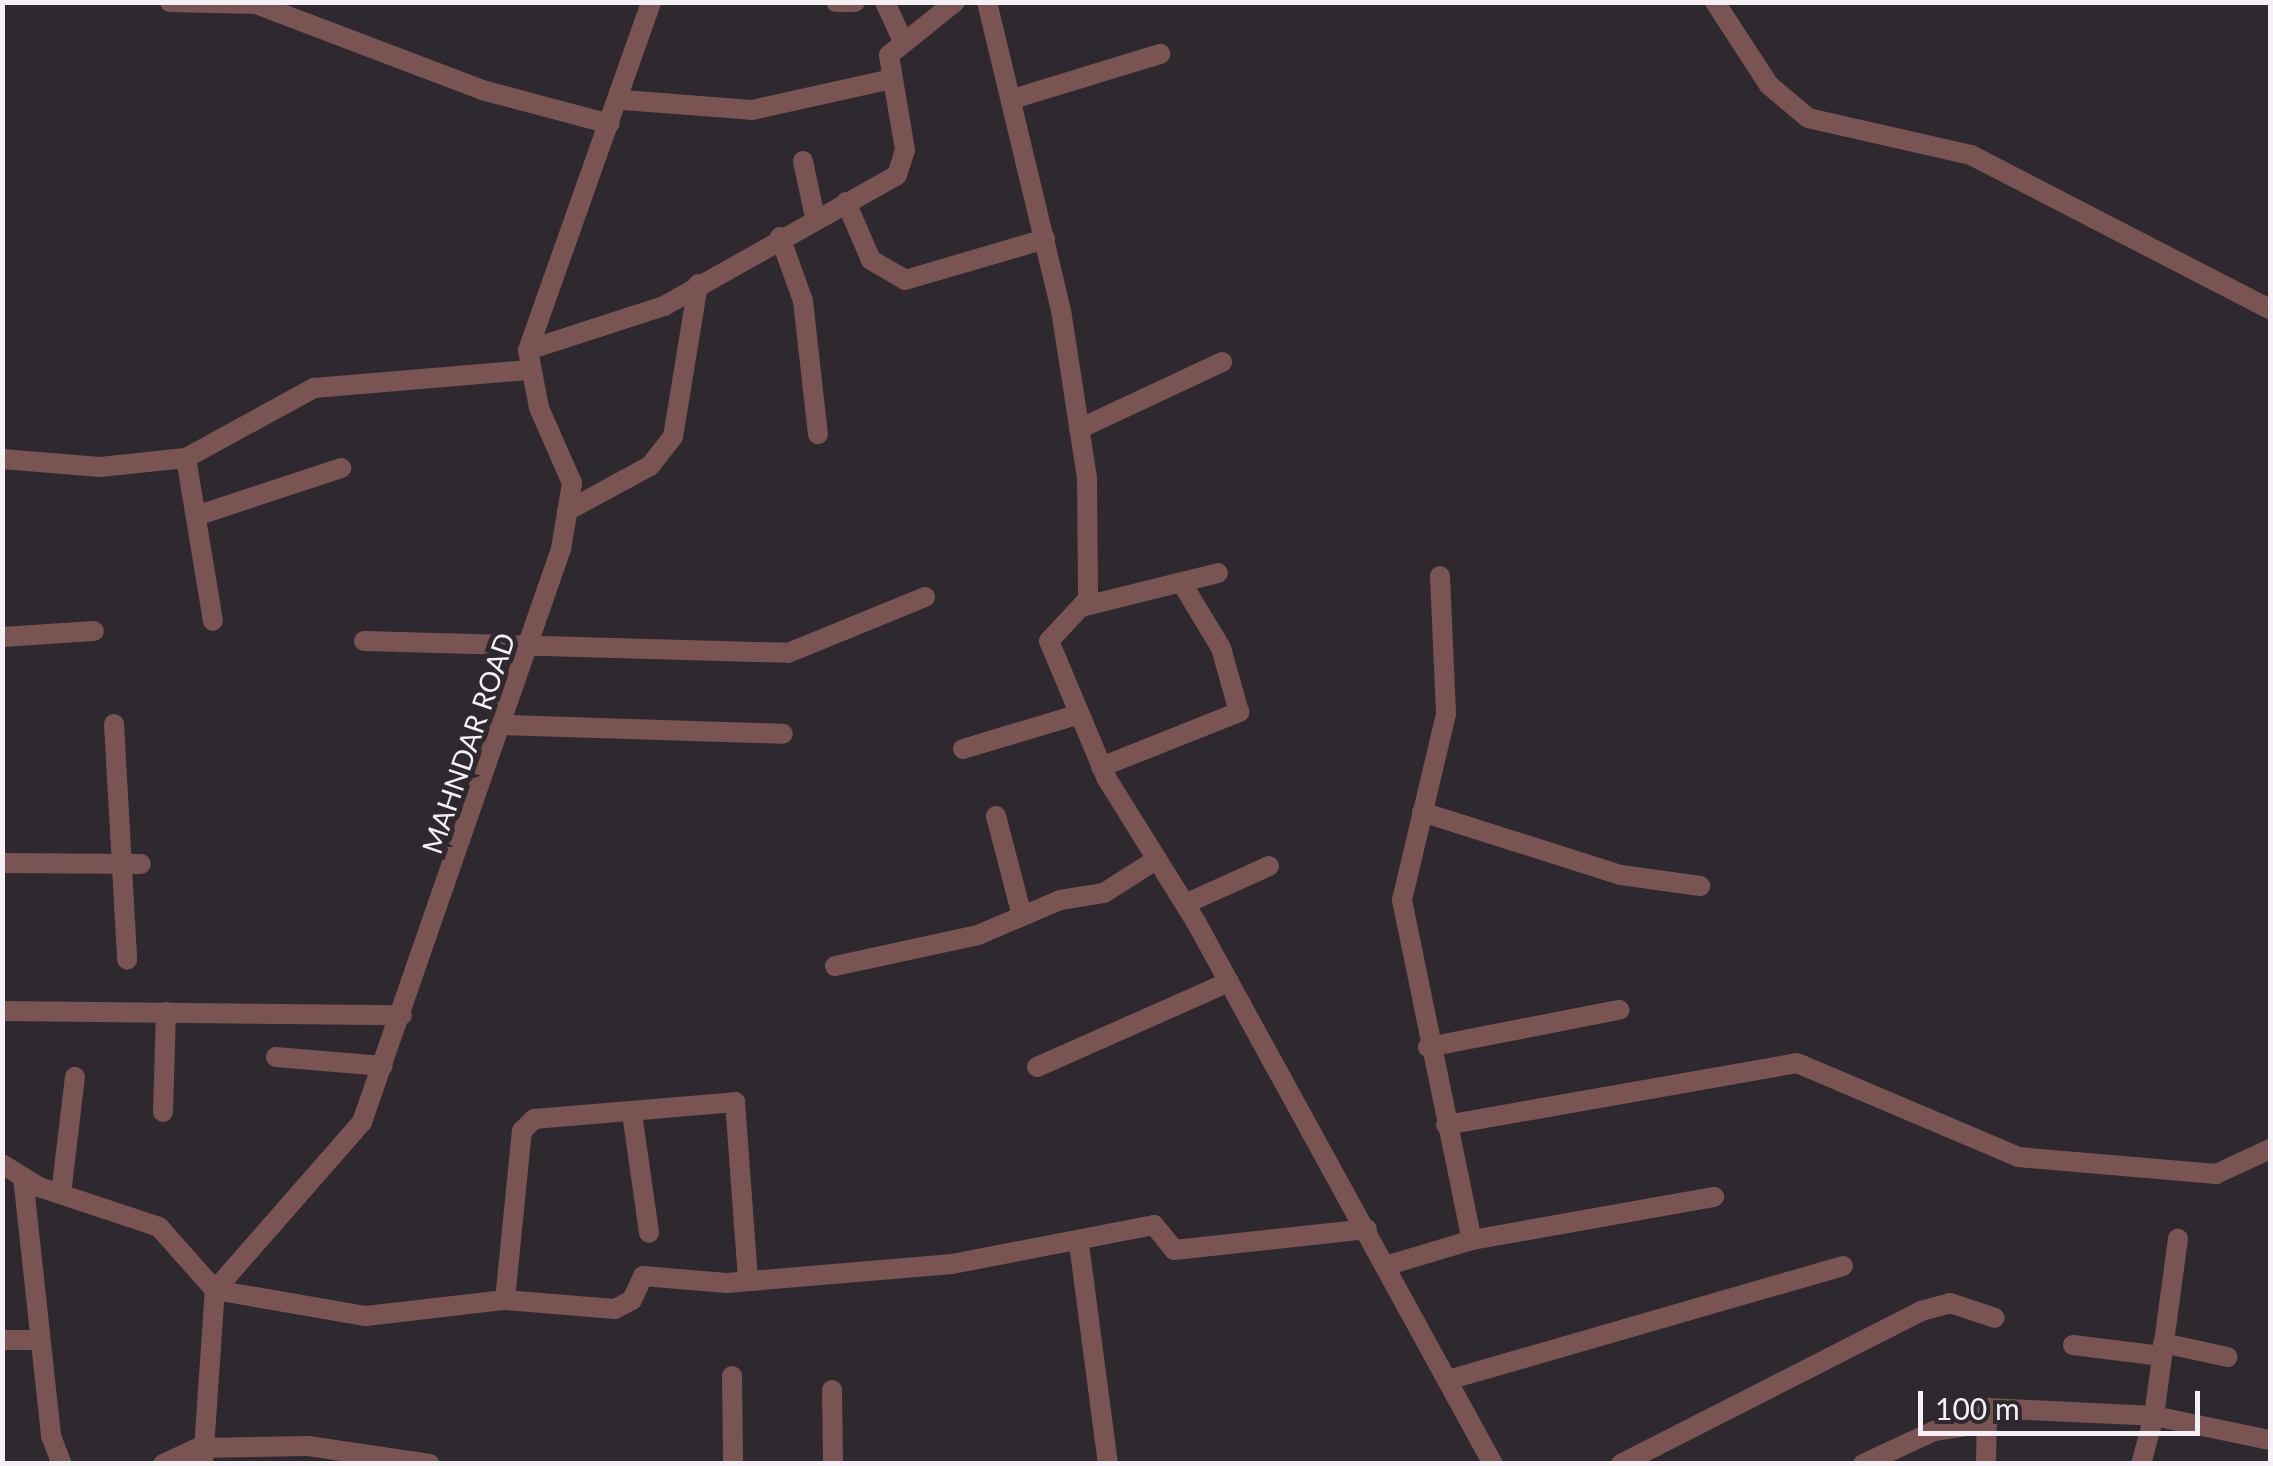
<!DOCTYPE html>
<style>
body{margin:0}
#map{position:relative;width:2273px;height:1466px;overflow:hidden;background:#2e282f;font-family:Lato,sans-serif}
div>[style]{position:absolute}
.minor>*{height:20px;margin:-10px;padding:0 10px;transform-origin:10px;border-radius:10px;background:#795453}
span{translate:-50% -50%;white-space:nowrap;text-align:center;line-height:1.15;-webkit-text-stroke:10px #2e282f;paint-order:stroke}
.street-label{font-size:28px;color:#f4f0f5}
.frame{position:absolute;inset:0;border:5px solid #f4f0f5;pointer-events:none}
.scale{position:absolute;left:1918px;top:1391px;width:282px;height:45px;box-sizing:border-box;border:5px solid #f4f0f5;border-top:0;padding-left:12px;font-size:30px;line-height:35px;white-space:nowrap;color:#f4f0f5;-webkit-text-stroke:8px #2e282f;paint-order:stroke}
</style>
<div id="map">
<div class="minor">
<i style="left:170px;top:2px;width:86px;rotate:1.3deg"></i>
<i style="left:256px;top:4px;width:242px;rotate:20.8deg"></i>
<i style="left:482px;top:90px;width:132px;rotate:14.9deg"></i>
<i style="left:836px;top:2px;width:19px"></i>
<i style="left:885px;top:2px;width:41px;rotate:65.3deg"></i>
<i style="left:987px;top:2px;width:317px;rotate:76.5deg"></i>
<i style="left:1061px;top:310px;width:169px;rotate:81.2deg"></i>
<i style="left:1087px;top:477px;width:122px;rotate:89.5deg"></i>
<i style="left:1088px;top:599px;width:57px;rotate:132.9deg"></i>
<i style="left:1049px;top:641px;width:150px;rotate:67.2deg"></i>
<i style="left:1107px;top:779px;width:168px;rotate:58.1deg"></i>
<i style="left:1196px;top:922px;width:618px;rotate:61.28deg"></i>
<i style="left:1715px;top:2px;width:99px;rotate:57deg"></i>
<i style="left:1769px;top:85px;width:51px;rotate:40.2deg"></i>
<i style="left:1808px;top:118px;width:167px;rotate:12.8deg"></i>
<i style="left:1971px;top:155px;width:336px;rotate:27.3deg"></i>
<i style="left:1016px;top:98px;width:151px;rotate:-17deg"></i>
<i style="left:623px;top:100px;width:129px;rotate:4.4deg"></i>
<i style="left:752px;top:110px;width:143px;rotate:-12.5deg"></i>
<i style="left:803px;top:161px;width:58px;rotate:78.1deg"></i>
<i style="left:846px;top:202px;width:63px;rotate:66.7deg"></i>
<i style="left:871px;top:260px;width:39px;rotate:30deg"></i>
<i style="left:905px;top:280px;width:146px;rotate:-16.3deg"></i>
<i style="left:780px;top:237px;width:68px;rotate:70.2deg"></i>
<i style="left:803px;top:301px;width:134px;rotate:83.6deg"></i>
<i style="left:528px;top:350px;width:143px;rotate:-17.9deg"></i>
<i style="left:664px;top:306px;width:267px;rotate:-29.3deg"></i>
<i style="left:897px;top:175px;width:26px;rotate:-72deg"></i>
<i style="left:905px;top:150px;width:96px;rotate:-99.6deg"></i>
<i style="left:889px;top:55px;width:85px;rotate:-38.8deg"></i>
<i style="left:1079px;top:429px;width:158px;rotate:-25.1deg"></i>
<i style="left:186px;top:458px;width:165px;rotate:80.6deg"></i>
<i style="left:2px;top:459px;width:98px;rotate:4.7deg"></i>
<i style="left:100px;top:467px;width:86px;rotate:-6deg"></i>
<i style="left:186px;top:458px;width:146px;rotate:-28.7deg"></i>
<i style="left:314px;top:388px;width:215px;rotate:-4.8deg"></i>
<i style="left:567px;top:511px;width:94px;rotate:-28.5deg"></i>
<i style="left:650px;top:466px;width:37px;rotate:-52deg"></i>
<i style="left:673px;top:437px;width:155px;rotate:-80.7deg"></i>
<i style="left:196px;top:516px;width:153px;rotate:-18.3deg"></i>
<i style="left:1440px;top:576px;width:138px;rotate:87.5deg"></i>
<i style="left:1446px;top:714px;width:191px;rotate:103.3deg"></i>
<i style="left:1402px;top:900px;width:347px;rotate:78.4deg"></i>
<i style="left:1081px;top:607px;width:141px;rotate:-13.9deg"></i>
<i style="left:2px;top:637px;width:92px;rotate:-3.7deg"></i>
<i style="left:364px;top:641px;width:424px;rotate:1.6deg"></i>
<i style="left:788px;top:653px;width:148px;rotate:-22.2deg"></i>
<i style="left:114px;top:724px;width:236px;rotate:86.8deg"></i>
<i style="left:504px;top:725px;width:279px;rotate:1.8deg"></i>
<i style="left:963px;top:749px;width:118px;rotate:-16.7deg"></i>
<i style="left:1101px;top:767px;width:149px;rotate:-21.7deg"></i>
<i style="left:1239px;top:712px;width:66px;rotate:-105.7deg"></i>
<i style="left:1221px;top:648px;width:74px;rotate:-121.1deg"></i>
<i style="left:1422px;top:812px;width:209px;rotate:17.6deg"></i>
<i style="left:1621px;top:875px;width:80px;rotate:7.9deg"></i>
<i style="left:996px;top:816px;width:103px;rotate:75.4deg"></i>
<i style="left:2px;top:863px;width:139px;rotate:0.4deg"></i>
<i style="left:1185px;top:904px;width:92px;rotate:-24.3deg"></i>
<i style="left:835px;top:966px;width:146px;rotate:-12.2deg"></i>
<i style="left:978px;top:935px;width:89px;rotate:-23.1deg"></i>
<i style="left:1060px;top:900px;width:45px;rotate:-9deg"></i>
<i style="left:1104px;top:893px;width:63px;rotate:-32.7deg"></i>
<i style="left:2px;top:1011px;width:400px;rotate:0.6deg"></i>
<i style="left:1428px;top:1047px;width:195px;rotate:-11deg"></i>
<i style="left:276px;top:1057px;width:107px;rotate:4.8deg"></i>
<i style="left:1037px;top:1067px;width:210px;rotate:-23.9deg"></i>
<i style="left:163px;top:1112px;width:100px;rotate:-88.3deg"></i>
<i style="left:632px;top:1113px;width:121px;rotate:81.9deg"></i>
<i style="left:1446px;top:1125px;width:356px;rotate:-10deg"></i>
<i style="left:1797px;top:1063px;width:240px;rotate:23deg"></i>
<i style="left:2018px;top:1157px;width:199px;rotate:4.9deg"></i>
<i style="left:2216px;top:1174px;width:60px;rotate:-24.8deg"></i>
<i style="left:2px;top:1164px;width:44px;rotate:31.9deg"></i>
<i style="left:39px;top:1187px;width:126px;rotate:18.4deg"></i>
<i style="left:159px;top:1227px;width:84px;rotate:48.4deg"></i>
<i style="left:215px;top:1290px;width:153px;rotate:9.8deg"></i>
<i style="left:366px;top:1316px;width:140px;rotate:-6.6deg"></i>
<i style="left:505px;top:1300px;width:110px;rotate:4.7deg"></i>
<i style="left:615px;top:1309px;width:19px;rotate:-28deg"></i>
<i style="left:632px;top:1300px;width:26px;rotate:-65deg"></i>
<i style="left:643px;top:1276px;width:84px;rotate:4.8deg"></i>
<i style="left:727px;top:1283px;width:226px;rotate:-4.8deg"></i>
<i style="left:952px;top:1264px;width:206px;rotate:-10.9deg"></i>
<i style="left:1154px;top:1225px;width:32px;rotate:51deg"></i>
<i style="left:1174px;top:1250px;width:194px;rotate:-6.2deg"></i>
<i style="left:23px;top:1177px;width:261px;rotate:83.8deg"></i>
<i style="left:51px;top:1436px;width:30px;rotate:69deg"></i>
<i style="left:61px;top:1194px;width:118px;rotate:-83.2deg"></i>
<i style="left:1079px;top:1244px;width:222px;rotate:82.5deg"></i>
<i style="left:1385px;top:1266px;width:91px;rotate:-16.6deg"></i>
<i style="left:1472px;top:1240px;width:246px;rotate:-10.1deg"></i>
<i style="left:505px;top:1300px;width:170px;rotate:-84.3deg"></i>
<i style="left:522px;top:1131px;width:17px;rotate:-45deg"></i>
<i style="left:534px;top:1119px;width:202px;rotate:-4.8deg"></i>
<i style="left:735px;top:1102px;width:175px;rotate:85.8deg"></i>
<i style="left:2px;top:1340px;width:37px"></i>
<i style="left:2163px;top:1343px;width:66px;rotate:12.3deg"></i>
<i style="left:2073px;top:1345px;width:89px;rotate:7.1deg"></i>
<i style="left:732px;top:1376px;width:88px;rotate:89.3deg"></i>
<i style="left:1448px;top:1380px;width:411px;rotate:-16.1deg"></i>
<i style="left:832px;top:1390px;width:74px;rotate:89.2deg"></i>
<i style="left:163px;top:1464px;width:38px;rotate:-25deg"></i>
<i style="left:198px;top:1448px;width:110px;rotate:-1deg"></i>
<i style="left:308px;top:1446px;width:123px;rotate:8.4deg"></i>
<i style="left:203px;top:1464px;width:174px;rotate:-86.1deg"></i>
<i style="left:215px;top:1290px;width:223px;rotate:-48.8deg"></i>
<i style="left:362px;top:1122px;width:607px;rotate:-70.85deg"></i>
<i style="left:561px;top:549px;width:67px;rotate:-80.5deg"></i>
<i style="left:572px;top:483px;width:82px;rotate:-113.7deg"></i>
<i style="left:539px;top:408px;width:59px;rotate:-100.7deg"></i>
<i style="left:528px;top:350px;width:369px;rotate:-70.5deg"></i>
<i style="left:1621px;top:1464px;width:337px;rotate:-27deg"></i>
<i style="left:1921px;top:1311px;width:30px;rotate:-15deg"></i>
<i style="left:1950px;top:1303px;width:47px;rotate:18.4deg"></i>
<i style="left:1863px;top:1464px;width:78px;rotate:-24.9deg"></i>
<i style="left:1934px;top:1431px;width:54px;rotate:-8.6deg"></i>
<i style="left:1986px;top:1464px;width:56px;rotate:-89deg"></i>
<i style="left:1987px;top:1408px;width:167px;rotate:2.7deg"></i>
<i style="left:2154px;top:1416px;width:179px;rotate:-82.3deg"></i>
<i style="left:2141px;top:1464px;width:50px;rotate:-74.8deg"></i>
<i style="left:2154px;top:1416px;width:118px;rotate:11.7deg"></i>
</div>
<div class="street-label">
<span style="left:468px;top:743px;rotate:-71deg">MAHNDAR ROAD</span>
</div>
<div class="frame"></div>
<div class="scale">100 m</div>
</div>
